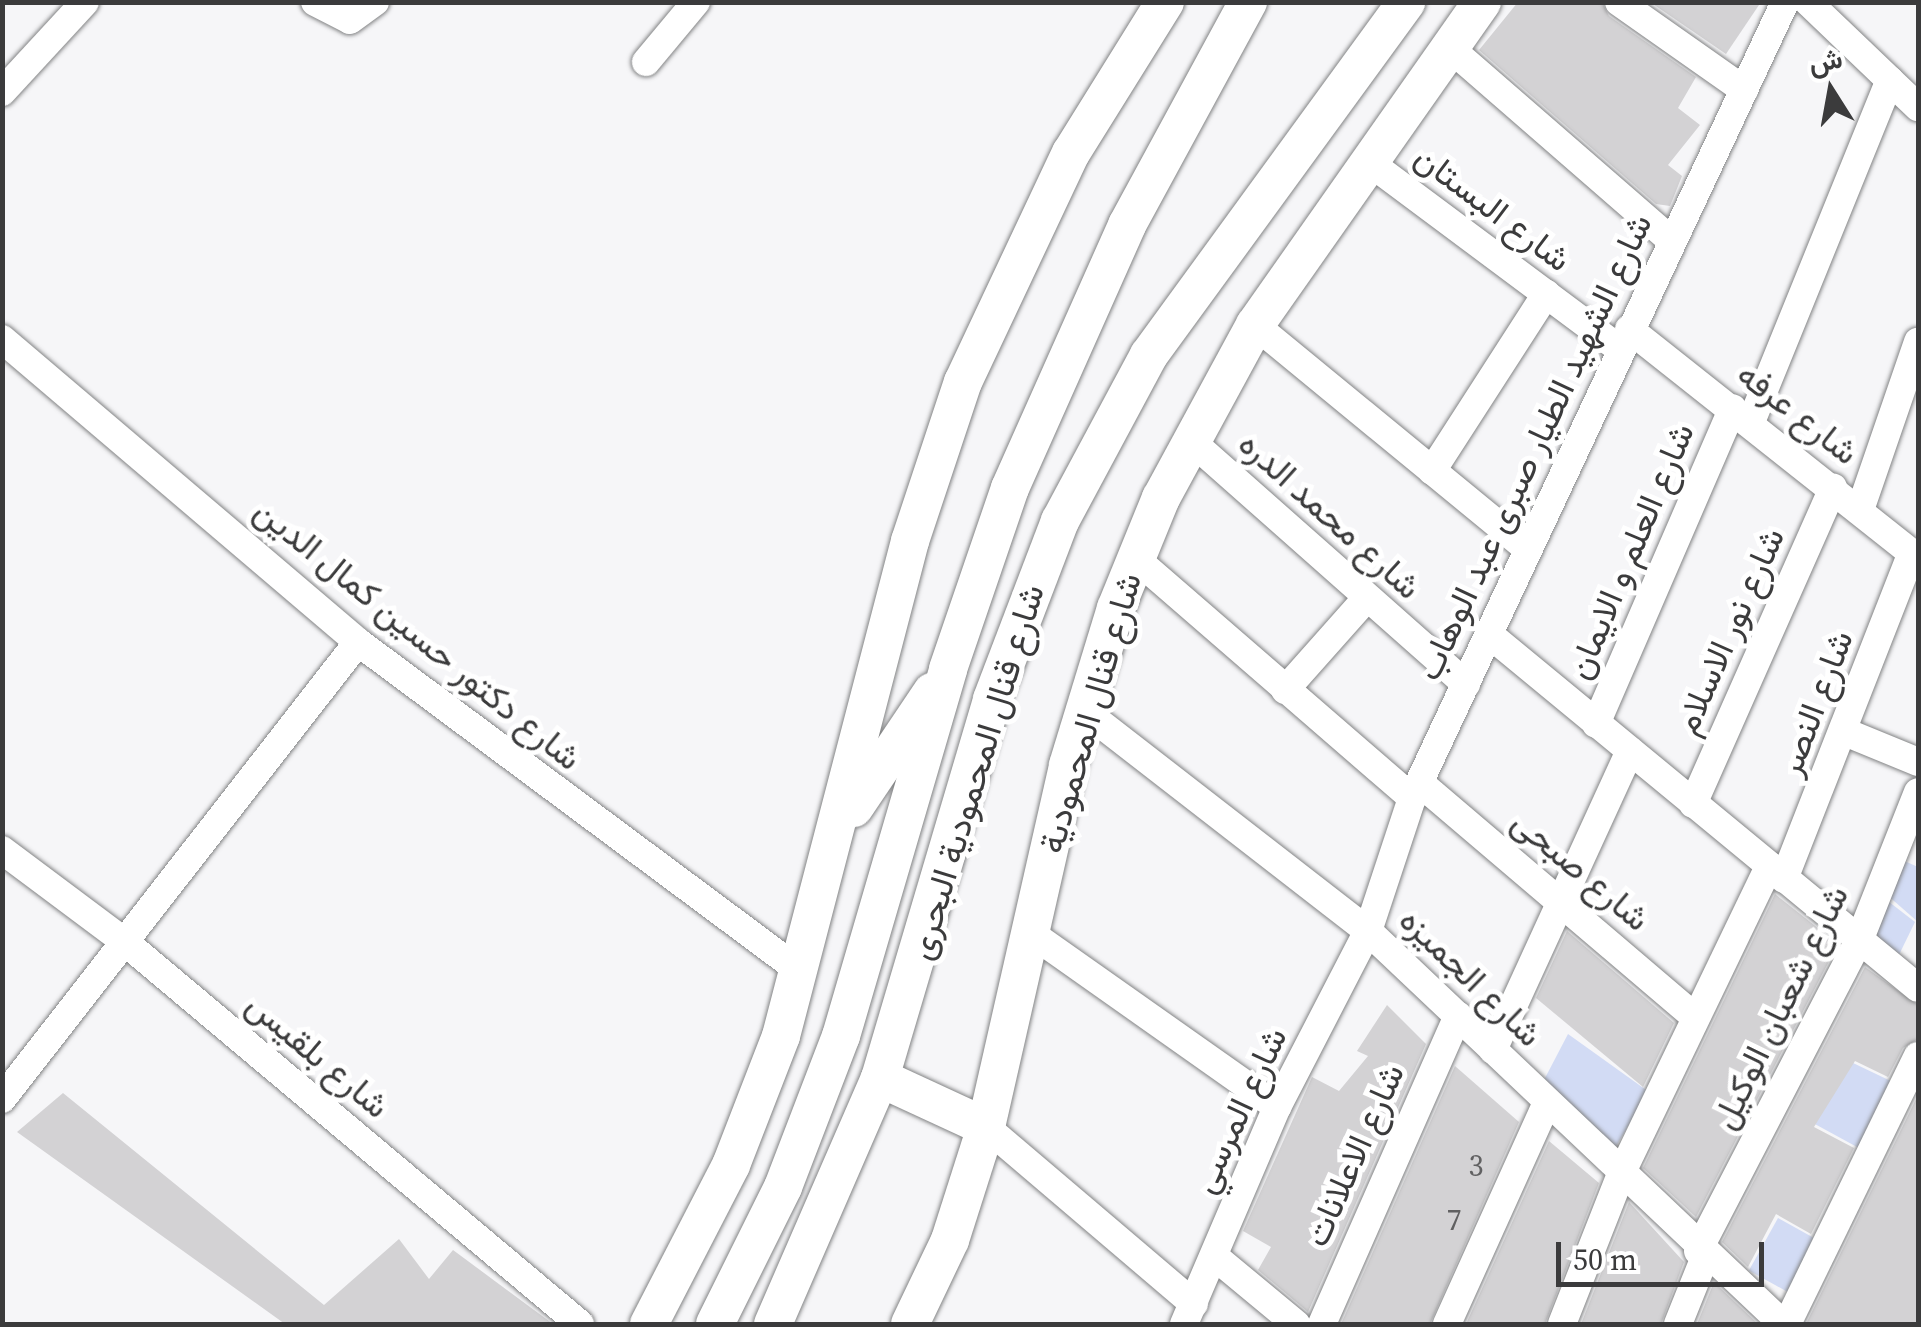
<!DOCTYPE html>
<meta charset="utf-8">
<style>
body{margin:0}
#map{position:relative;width:1921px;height:1327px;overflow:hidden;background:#f6f6f8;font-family:"Source Serif 4",Vazirmatn,serif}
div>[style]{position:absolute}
.green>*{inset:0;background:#d2dbf4;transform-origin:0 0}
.building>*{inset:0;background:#d3d2d4}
.roads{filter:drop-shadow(0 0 2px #828384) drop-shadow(0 0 2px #828384)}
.street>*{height:28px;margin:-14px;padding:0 14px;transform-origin:14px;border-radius:14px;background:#fff}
.secondary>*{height:38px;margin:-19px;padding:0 19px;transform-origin:19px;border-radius:19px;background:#fff}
span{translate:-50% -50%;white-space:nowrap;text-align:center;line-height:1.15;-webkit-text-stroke:10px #fff;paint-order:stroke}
.number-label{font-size:30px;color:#616162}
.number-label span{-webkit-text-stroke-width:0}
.street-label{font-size:35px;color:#3b3b3c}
.frame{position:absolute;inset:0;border:5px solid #3b3b3c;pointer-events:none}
.north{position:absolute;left:1781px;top:40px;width:100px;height:100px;-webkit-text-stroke:8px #fff;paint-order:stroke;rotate:349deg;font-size:28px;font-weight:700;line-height:40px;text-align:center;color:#3b3b3c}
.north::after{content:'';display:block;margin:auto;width:35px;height:45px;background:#3b3b3c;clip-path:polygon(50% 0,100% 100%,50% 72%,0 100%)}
.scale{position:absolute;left:1556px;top:1242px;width:208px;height:45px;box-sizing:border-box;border:5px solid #3b3b3c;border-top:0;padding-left:12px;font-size:30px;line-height:35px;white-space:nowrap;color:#3b3b3c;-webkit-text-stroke:8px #fff;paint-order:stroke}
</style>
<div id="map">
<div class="green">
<i style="clip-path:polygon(1900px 859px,1918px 867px,1918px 922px,1886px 894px)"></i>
<i style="clip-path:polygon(1884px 898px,1915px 922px,1895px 963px,1866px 940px)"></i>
<i style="clip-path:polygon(1568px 1034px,1649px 1092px,1610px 1156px,1544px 1080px)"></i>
<i style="clip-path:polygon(1851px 1062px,1897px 1084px,1868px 1153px,1813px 1123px)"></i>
<i style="left:1778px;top:1218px;width:53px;height:60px;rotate:29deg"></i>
</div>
<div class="building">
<i style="clip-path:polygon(1518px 2px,1602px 2px,1609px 16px,1696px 77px,1678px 108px,1700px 125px,1668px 165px,1682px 176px,1670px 206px,1656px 204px,1479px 50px)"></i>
<i style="clip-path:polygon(1650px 2px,1761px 2px,1726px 54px)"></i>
<i style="clip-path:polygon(1775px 894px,1838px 944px,1696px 1217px,1643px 1168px)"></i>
<i style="clip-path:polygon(1567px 931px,1674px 1023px,1643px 1087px,1536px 998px)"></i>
<i style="clip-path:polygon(1865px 967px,1918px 1005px,1918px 1039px,1903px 1048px,1888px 1077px,1855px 1061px,1814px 1127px,1854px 1148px,1811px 1234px,1776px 1214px,1748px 1267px,1722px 1242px)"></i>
<i style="clip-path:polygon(1387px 1005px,1426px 1044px,1308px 1312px,1258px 1270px,1271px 1247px,1243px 1231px,1312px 1077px,1339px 1091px,1368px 1056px,1357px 1051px)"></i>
<i style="clip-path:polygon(1455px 1066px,1519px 1122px,1430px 1324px,1341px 1324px)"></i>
<i style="clip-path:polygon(63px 1093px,324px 1305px,399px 1239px,429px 1279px,453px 1250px,553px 1324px,285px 1324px,17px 1132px)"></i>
<i style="clip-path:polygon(1918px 1095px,1918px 1324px,1806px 1324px)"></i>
<i style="clip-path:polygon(1549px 1141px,1599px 1183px,1545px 1324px,1466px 1324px)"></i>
<i style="clip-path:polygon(1629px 1202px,1684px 1262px,1661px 1324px,1581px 1324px)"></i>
<i style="clip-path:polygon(1714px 1282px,1758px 1324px,1697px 1324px)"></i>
</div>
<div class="roads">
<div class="street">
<i style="left:315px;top:2px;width:39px;rotate:27deg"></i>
<i style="left:350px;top:20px;width:31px;rotate:-36deg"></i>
<i style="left:1619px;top:2px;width:153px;rotate:35.1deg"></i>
<i style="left:1808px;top:2px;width:152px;rotate:43.7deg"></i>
<i style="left:1451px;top:49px;width:291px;rotate:41deg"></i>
<i style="left:646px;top:62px;width:78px;rotate:-50.2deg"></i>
<i style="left:2px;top:92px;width:122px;rotate:-47.3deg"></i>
<i style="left:1369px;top:162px;width:314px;rotate:36.7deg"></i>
<i style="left:1255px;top:325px;width:353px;rotate:39.4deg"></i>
<i style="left:1629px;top:329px;width:369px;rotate:38.4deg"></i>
<i style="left:2px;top:339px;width:467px;rotate:40.4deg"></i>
<i style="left:358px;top:642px;width:551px;rotate:36.66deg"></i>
<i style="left:1751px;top:422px;width:369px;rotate:-67.9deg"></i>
<i style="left:1189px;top:439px;width:370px;rotate:41.5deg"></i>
<i style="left:1432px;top:471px;width:211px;rotate:-57.2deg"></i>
<i style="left:1860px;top:510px;width:178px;rotate:-71deg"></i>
<i style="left:1135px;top:558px;width:367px;rotate:40.9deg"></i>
<i style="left:1490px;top:635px;width:555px;rotate:39.51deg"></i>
<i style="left:1285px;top:690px;width:120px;rotate:-48.4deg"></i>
<i style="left:1083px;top:710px;width:361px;rotate:37.8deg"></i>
<i style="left:1368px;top:931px;width:572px;rotate:43.44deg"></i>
<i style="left:1596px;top:724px;width:344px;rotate:-66.6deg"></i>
<i style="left:1845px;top:732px;width:79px;rotate:22.3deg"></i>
<i style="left:1420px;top:783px;width:360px;rotate:40.4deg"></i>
<i style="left:1693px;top:804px;width:346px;rotate:-66.1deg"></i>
<i style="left:2px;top:850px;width:154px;rotate:36.8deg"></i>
<i style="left:125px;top:942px;width:594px;rotate:40.02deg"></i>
<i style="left:1784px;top:879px;width:350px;rotate:-68.6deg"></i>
<i style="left:1032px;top:934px;width:300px;rotate:35.2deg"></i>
<i style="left:1493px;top:1050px;width:329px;rotate:-65.4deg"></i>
<i style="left:2px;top:1099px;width:579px;rotate:-52.08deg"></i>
<i style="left:986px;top:1127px;width:273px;rotate:40.4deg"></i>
<i style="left:1698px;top:1251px;width:349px;rotate:-62.6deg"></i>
<i style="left:1859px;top:941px;width:160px;rotate:-68.4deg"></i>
<i style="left:1214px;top:1256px;width:107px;rotate:39.7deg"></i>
<i style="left:1184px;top:1324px;width:236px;rotate:-66.8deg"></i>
<i style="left:1277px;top:1107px;width:198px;rotate:-62.7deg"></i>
<i style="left:1368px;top:931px;width:140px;rotate:-71.7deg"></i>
<i style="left:1412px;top:798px;width:879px;rotate:-64.89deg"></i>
<i style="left:1322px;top:1324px;width:337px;rotate:-66.2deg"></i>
<i style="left:1447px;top:1324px;width:243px;rotate:-65.7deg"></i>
<i style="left:1562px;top:1324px;width:161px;rotate:-68.5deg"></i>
<i style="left:1621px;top:1174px;width:342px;rotate:-64.3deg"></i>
<i style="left:1678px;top:1324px;width:72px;rotate:-68.1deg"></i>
<i style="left:1787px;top:1324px;width:298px;rotate:-64deg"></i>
</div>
<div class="secondary">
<i style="left:854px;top:808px;width:140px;rotate:-56.1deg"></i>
<i style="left:880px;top:1078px;width:117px;rotate:24.8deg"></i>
<i style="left:649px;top:1324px;width:179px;rotate:-62.7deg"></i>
<i style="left:731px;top:1165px;width:138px;rotate:-68.8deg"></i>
<i style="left:781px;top:1036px;width:512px;rotate:-75.39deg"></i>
<i style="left:910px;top:541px;width:168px;rotate:-71.6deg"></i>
<i style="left:963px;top:382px;width:253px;rotate:-64.8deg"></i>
<i style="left:1071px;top:153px;width:178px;rotate:-58.1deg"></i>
<i style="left:715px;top:1324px;width:153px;rotate:-63.6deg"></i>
<i style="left:783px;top:1187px;width:162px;rotate:-69deg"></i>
<i style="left:841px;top:1036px;width:382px;rotate:-73.7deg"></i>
<i style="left:948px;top:669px;width:191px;rotate:-71.1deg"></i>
<i style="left:1010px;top:488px;width:288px;rotate:-66deg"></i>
<i style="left:1127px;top:225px;width:254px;rotate:-61.5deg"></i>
<i style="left:773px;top:1324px;width:268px;rotate:-66.5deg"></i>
<i style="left:880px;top:1078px;width:395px;rotate:-73.5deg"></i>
<i style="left:992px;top:699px;width:191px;rotate:-69.1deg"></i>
<i style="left:1060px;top:521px;width:188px;rotate:-61.8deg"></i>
<i style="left:1149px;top:355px;width:437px;rotate:-53.9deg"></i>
<i style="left:910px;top:1324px;width:93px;rotate:-64.5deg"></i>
<i style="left:950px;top:1240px;width:119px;rotate:-72.3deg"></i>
<i style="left:986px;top:1127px;width:371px;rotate:-77.2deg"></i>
<i style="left:1068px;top:765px;width:164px;rotate:-73deg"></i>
<i style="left:1116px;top:608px;width:119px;rotate:-67.8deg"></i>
<i style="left:1161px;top:498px;width:197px;rotate:-61.5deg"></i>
<i style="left:1255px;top:325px;width:395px;rotate:-54.9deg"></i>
</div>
</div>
<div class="number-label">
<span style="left:1476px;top:1166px">3</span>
<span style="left:1454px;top:1220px">7</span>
</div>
<div class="street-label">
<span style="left:1493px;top:208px;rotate:37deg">شارع البستان</span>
<span style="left:1798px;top:413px;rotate:38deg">شارع عرفه</span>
<span style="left:1534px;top:447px;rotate:-65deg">شارع الشهيد الطيار صبرى عبد الوهاب</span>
<span style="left:1330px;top:515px;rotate:42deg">شارع محمد الدره</span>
<span style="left:1630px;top:551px;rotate:-67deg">شارع العلم و الايمان</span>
<span style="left:1729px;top:631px;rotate:-66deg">شارع نور الاسلام</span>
<span style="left:418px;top:634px;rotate:39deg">شارع دكتور حسين كمال الدين</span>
<span style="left:1815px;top:703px;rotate:-69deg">شارع النصر</span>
<span style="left:1090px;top:713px;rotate:-74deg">شارع قنال المحمودية</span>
<span style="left:976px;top:772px;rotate:-73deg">شارع قنال المحمودية البحرى</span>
<span style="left:1581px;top:870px;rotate:40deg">شارع صبحى</span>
<span style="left:1471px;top:977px;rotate:44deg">شارع الجميزه</span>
<span style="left:1780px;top:1007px;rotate:-64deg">شارع شعبان الوكيل</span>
<span style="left:318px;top:1055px;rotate:40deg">شارع بلقيس</span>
<span style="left:1239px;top:1110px;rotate:-65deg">شارع المرسي</span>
<span style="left:1354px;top:1155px;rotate:-66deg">شارع الاعلانات</span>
</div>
<div class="frame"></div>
<div class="north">ش</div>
<div class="scale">50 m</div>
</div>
